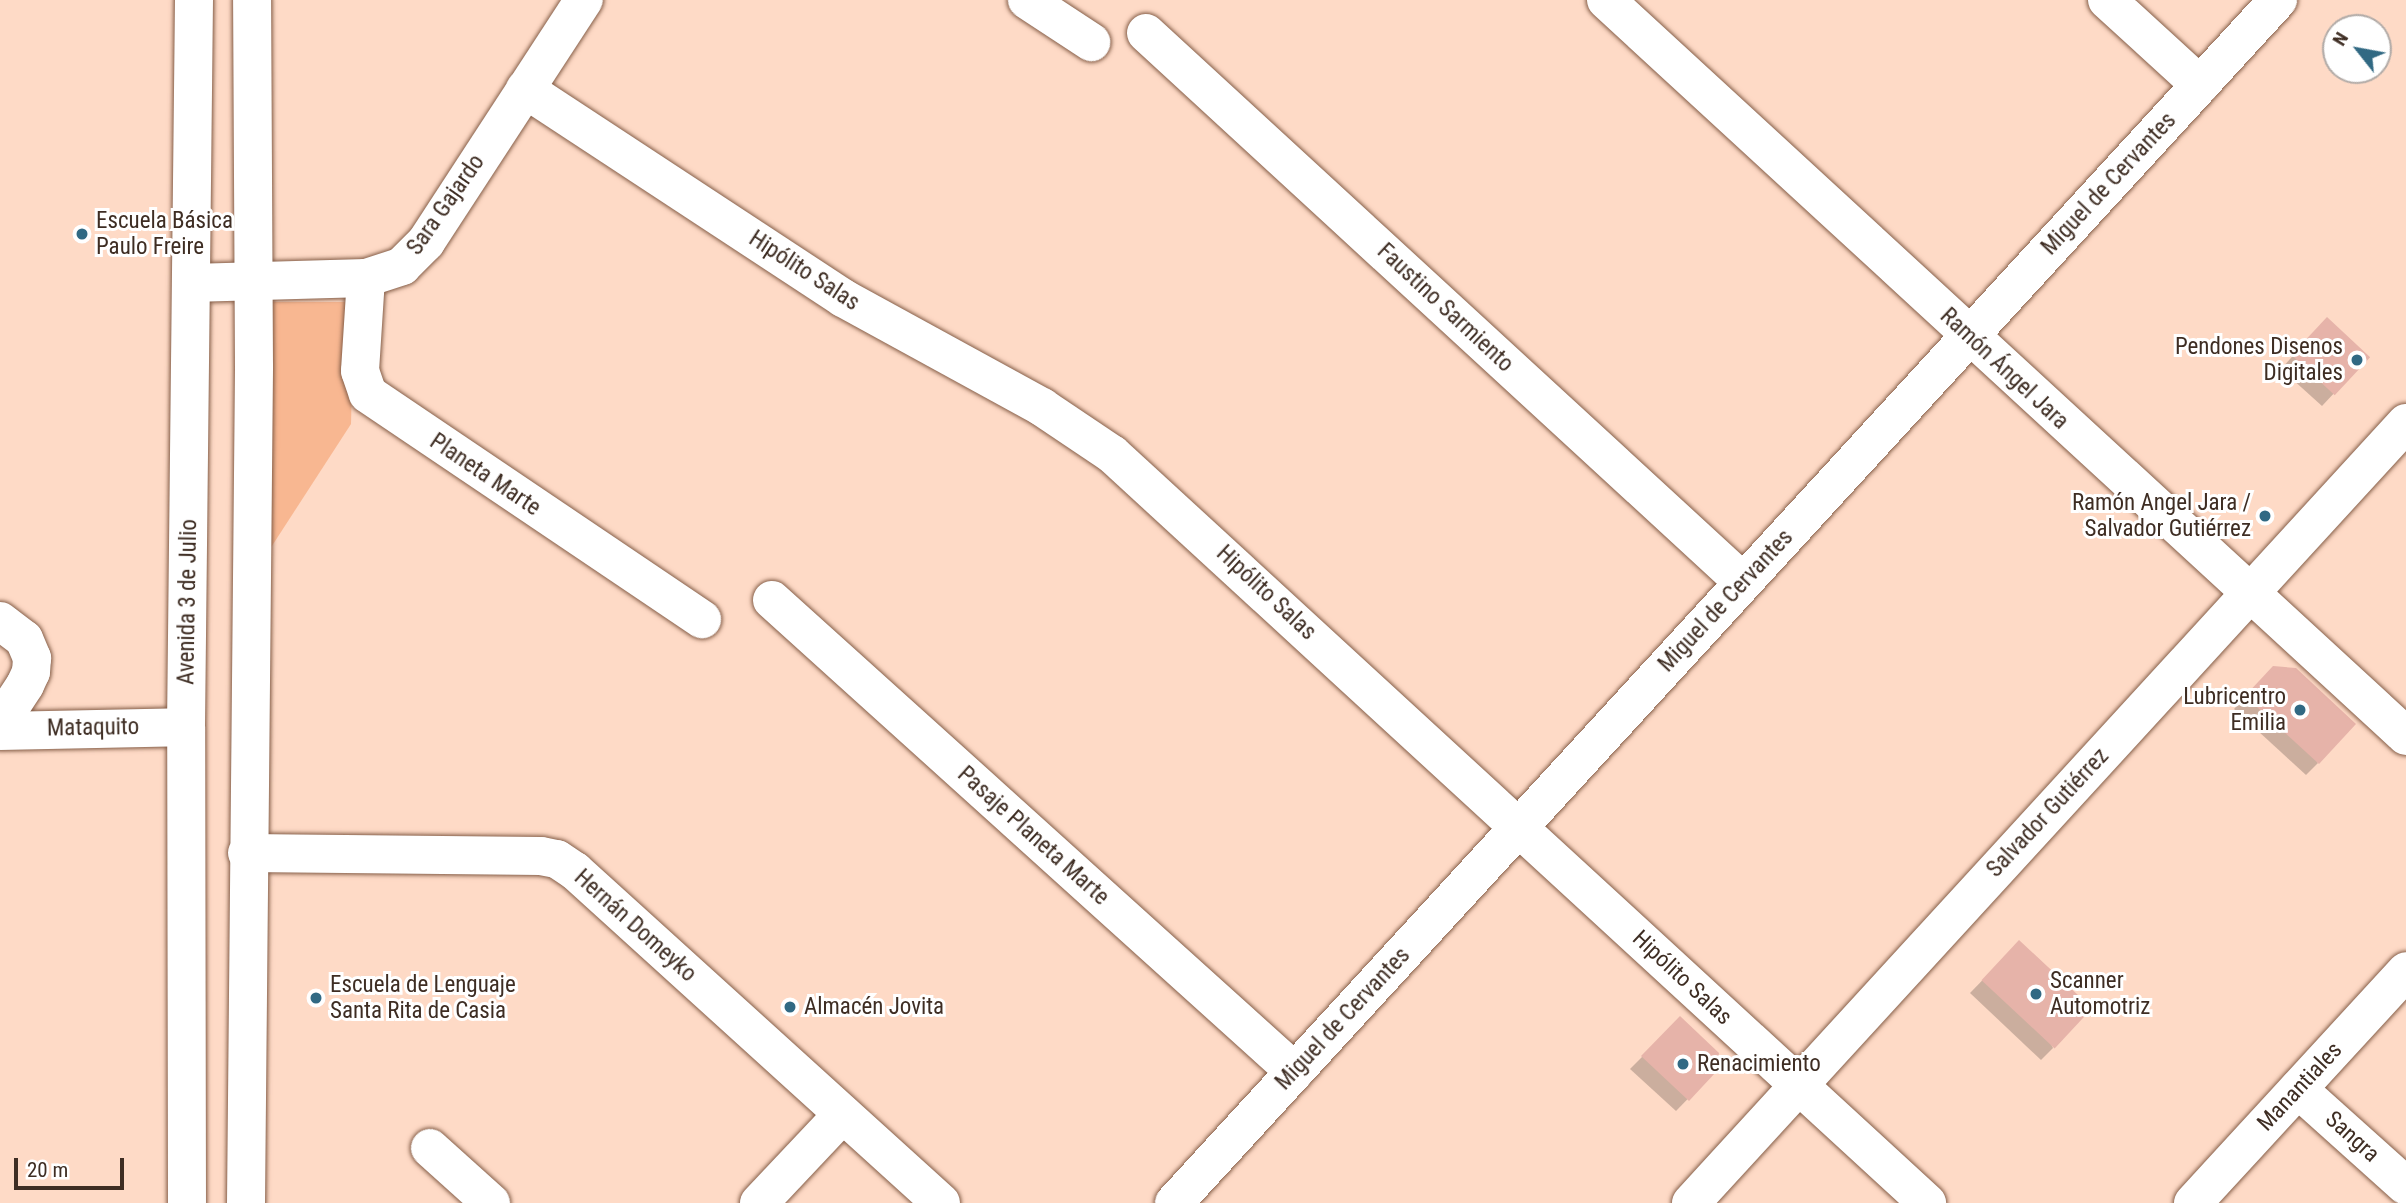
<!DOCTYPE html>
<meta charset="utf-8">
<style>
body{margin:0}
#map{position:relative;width:2406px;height:1203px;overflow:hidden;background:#fedac6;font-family:"Roboto Condensed",sans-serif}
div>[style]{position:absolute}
.green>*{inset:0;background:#f8b791}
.shadow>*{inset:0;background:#0003}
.building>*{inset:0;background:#e6b3a9;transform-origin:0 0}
.roads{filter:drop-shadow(0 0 2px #855e48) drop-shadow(0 0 2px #855e48)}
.minor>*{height:38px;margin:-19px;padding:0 19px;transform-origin:19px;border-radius:19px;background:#fff}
.major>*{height:38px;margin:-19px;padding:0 19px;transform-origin:19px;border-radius:19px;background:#fff}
.dots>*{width:19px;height:19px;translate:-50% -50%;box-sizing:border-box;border:4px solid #fff;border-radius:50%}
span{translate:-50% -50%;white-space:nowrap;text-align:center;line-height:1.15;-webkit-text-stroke:6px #fff;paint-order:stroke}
.street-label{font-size:23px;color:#3e2d23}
.poi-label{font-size:23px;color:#3e2d23}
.left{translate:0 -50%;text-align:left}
.right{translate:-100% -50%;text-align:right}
.north{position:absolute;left:2322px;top:14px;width:70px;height:70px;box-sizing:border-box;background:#fff;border:2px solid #b2aba7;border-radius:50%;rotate:301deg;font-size:19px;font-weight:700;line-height:28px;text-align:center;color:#3e2d23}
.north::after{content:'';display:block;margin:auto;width:24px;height:32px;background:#316983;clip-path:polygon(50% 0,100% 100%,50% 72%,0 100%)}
.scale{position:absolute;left:14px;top:1158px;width:110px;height:32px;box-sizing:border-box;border:4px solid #3e2d23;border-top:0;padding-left:9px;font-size:21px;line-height:24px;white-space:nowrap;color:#3e2d23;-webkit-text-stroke:5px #fff;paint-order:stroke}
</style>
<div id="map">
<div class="green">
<i style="clip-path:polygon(268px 302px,354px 302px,351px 424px,268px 552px)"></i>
</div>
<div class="shadow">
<i style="clip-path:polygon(2315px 331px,2368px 357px,2322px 406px,2281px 369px)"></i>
<i style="clip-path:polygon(2261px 680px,2318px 763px,2306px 775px,2234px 709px)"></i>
<i style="clip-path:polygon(2007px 955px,2053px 1048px,2041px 1060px,1970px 993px)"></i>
<i style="clip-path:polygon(1680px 1019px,1715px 1071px,1676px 1111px,1630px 1069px)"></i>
</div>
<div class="building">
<i style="left:2327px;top:317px;width:59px;height:52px;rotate:43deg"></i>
<i style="clip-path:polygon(2273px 666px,2296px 668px,2356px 724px,2319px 764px,2245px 696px)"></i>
<i style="left:2019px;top:940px;width:100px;height:55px;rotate:43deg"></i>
<i style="clip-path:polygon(1680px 1016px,1719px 1053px,1716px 1072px,1689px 1101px,1641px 1056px)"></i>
</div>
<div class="roads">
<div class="minor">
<i style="left:1027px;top:0;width:77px;rotate:33.3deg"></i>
<i style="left:1606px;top:0;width:1087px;rotate:42.61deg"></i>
<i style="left:2107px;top:0;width:126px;rotate:42.4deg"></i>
<i style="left:1146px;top:33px;width:811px;rotate:42.6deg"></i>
<i style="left:525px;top:89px;width:381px;rotate:33.3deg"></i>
<i style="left:843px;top:298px;width:227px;rotate:28.7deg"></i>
<i style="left:1042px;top:407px;width:84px;rotate:33.9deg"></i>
<i style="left:1112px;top:454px;width:1107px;rotate:42.58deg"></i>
<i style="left:366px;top:278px;width:93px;rotate:93.7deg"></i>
<i style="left:360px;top:371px;width:24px;rotate:71deg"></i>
<i style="left:368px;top:394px;width:403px;rotate:34deg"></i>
<i style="left:191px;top:283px;width:175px;rotate:-1.6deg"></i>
<i style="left:366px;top:278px;width:38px;rotate:-18deg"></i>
<i style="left:402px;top:266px;width:34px;rotate:-45deg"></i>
<i style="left:426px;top:242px;width:289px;rotate:-56.9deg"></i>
<i style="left:772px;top:600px;width:704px;rotate:42.07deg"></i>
<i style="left:0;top:621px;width:30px;rotate:37deg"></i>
<i style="left:24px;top:639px;width:21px;rotate:67deg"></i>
<i style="left:32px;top:658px;width:14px;rotate:94deg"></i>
<i style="left:31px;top:672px;width:14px;rotate:115deg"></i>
<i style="left:25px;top:685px;width:45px;rotate:123.3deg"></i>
<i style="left:0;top:731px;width:186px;rotate:-1.2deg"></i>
<i style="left:247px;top:853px;width:294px;rotate:0.6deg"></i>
<i style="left:541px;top:856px;width:16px;rotate:11deg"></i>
<i style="left:557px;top:859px;width:22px;rotate:34deg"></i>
<i style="left:575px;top:871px;width:494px;rotate:42.2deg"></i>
<i style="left:2298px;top:1089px;width:145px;rotate:41.9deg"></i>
<i style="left:430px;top:1148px;width:82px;rotate:42deg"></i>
<i style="left:187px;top:1203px;width:476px;rotate:-90.1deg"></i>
<i style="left:186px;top:727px;width:727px;rotate:-89.37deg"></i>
<i style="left:246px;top:1203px;width:837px;rotate:-89.45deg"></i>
<i style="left:254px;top:366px;width:366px;rotate:-90.3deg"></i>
<i style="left:759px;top:1203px;width:122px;rotate:-46.7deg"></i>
<i style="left:1174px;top:1203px;width:1633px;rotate:-47.46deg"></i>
<i style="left:2193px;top:1203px;width:315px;rotate:-47.4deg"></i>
</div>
<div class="major">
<i style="left:1691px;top:1203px;width:1058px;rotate:-47.49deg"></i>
</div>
</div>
<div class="dots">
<i style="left:82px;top:234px;background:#316983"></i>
<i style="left:2357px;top:360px;background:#316983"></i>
<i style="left:2265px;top:516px;background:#316983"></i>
<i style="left:2300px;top:710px;background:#316983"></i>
<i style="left:2036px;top:994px;background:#316983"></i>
<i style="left:316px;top:998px;background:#316983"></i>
<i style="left:790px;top:1007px;background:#316983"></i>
<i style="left:1683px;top:1064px;background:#316983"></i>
</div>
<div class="street-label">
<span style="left:2109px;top:184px;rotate:-47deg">Miguel de Cervantes</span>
<span style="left:446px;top:205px;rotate:-55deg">Sara Gajardo</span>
<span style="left:804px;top:271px;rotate:33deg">Hipólito Salas</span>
<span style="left:1445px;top:308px;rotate:43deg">Faustino Sarmiento</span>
<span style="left:2004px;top:369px;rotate:43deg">Ramón Ángel Jara</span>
<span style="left:485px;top:475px;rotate:34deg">Planeta Marte</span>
<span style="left:1266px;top:593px;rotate:43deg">Hipólito Salas</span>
<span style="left:1726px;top:601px;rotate:-47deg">Miguel de Cervantes</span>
<span style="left:188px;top:602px;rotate:-89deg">Avenida 3 de Julio</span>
<span style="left:93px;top:728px;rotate:-1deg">Mataquito</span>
<span style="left:2048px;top:813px;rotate:-47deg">Salvador Gutiérrez</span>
<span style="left:1033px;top:836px;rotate:42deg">Pasaje Planeta Marte</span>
<span style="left:635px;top:926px;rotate:42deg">Hernán Domeyko</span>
<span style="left:1682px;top:978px;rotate:43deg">Hipólito Salas</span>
<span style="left:1343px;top:1019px;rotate:-47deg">Miguel de Cervantes</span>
<span style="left:2300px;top:1087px;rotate:-47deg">Manantiales</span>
<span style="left:2352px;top:1137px;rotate:42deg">Sangra</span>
</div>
<div class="poi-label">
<span class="left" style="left:96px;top:234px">Escuela Básica<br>Paulo Freire</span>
<span class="right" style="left:2343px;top:360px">Pendones Disenos<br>Digitales</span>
<span class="right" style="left:2251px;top:516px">Ramón Angel Jara /<br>Salvador Gutiérrez</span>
<span class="right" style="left:2286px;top:710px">Lubricentro<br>Emilia</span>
<span class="left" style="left:2050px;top:994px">Scanner<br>Automotriz</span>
<span class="left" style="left:330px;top:998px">Escuela de Lenguaje<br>Santa Rita de Casia</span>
<span class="left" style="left:804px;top:1007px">Almacén Jovita</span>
<span class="left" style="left:1697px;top:1064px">Renacimiento</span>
</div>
<div class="north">N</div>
<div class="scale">20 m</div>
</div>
